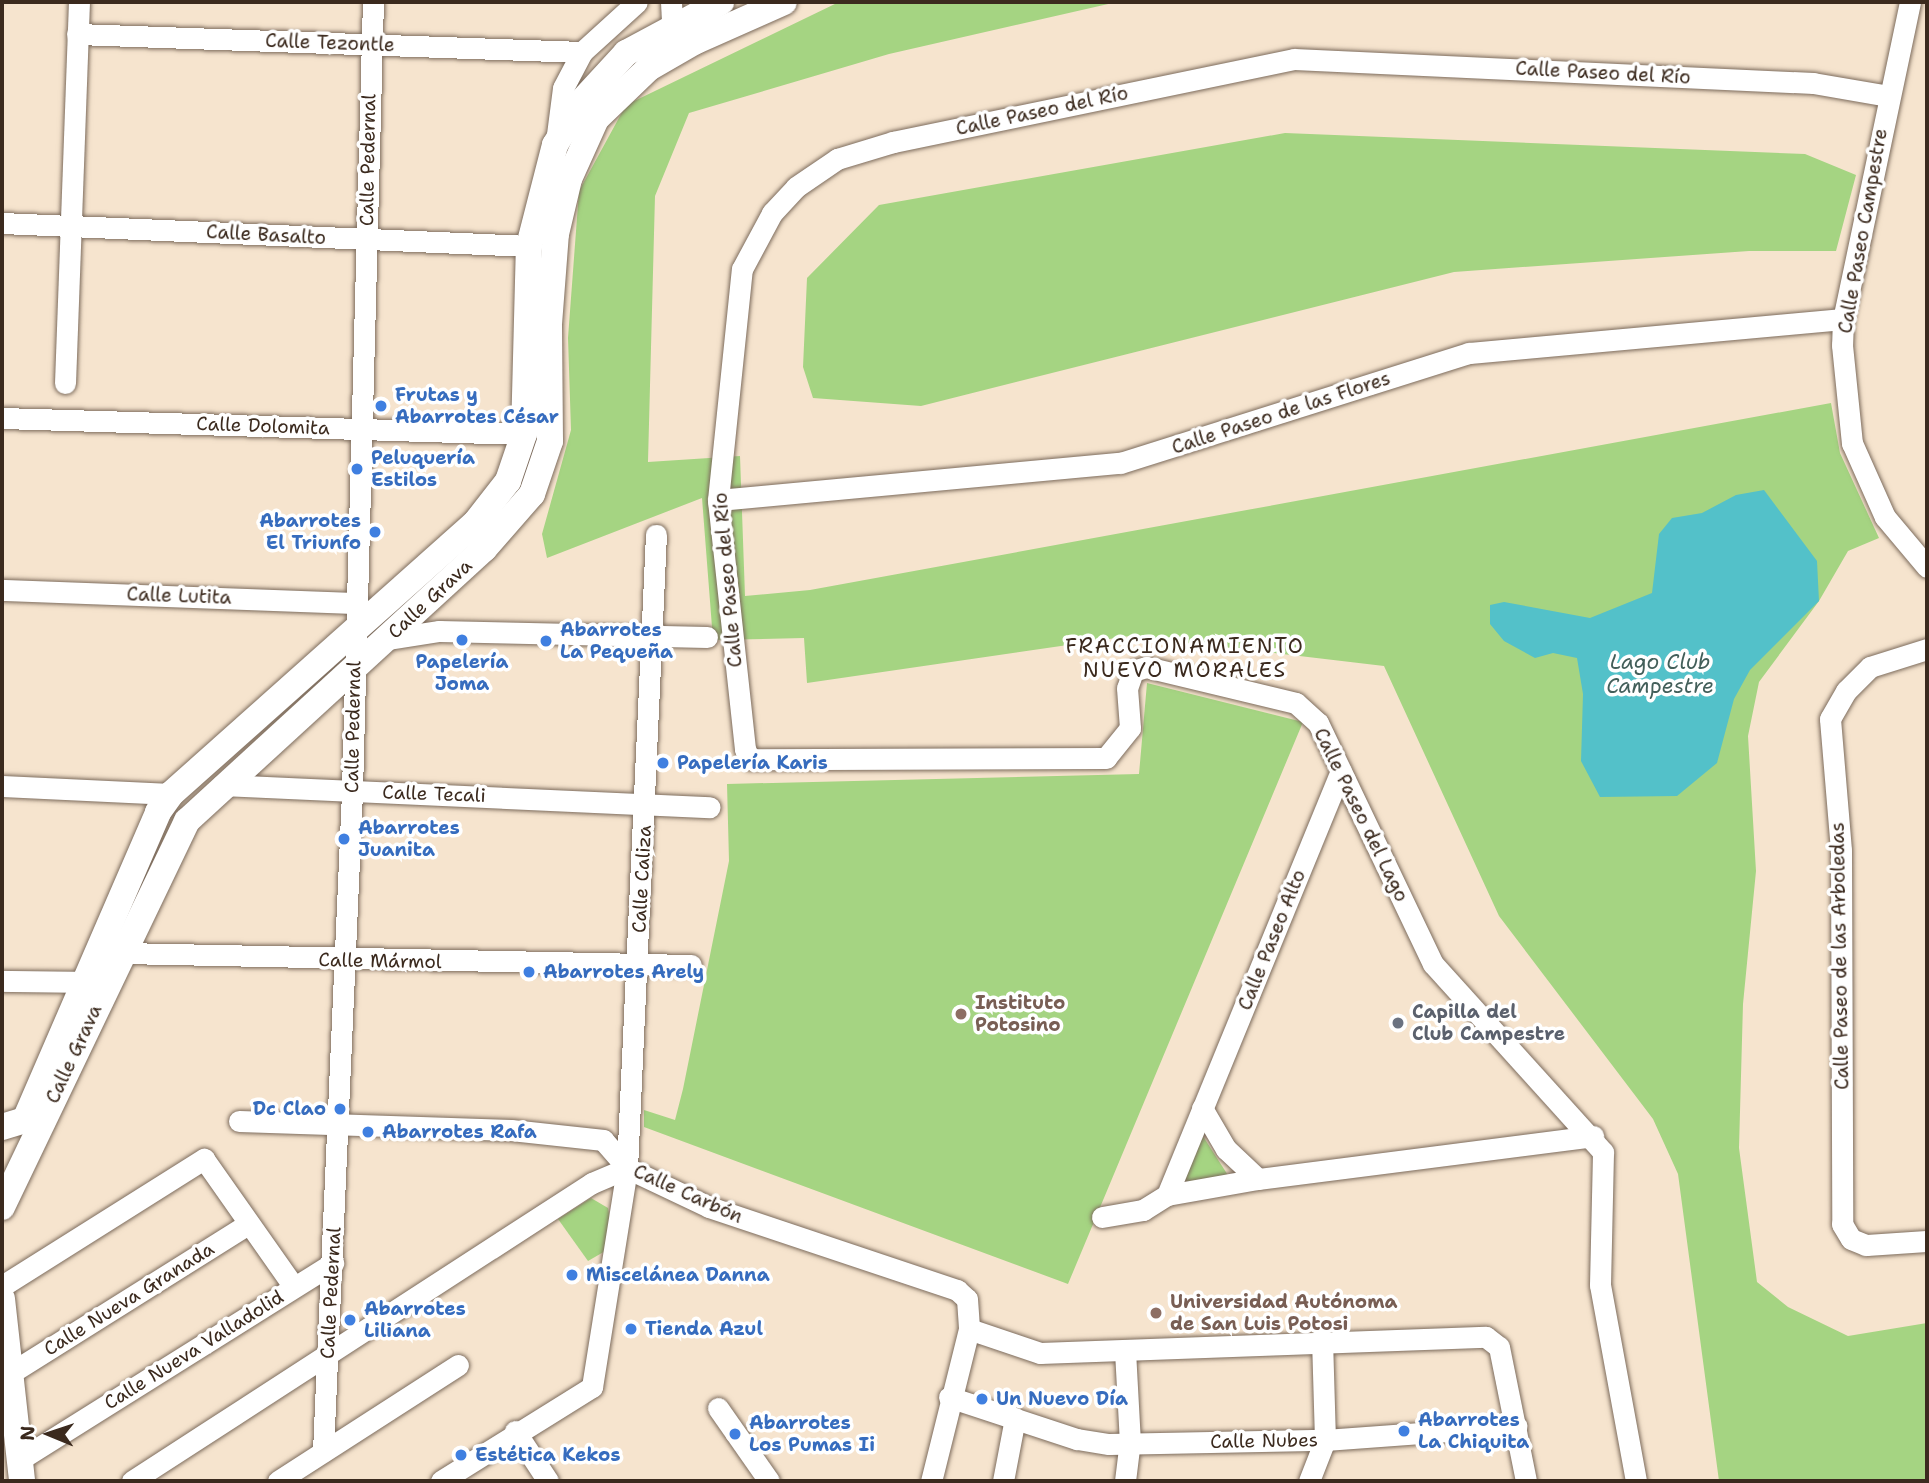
<!DOCTYPE html>
<meta charset="utf-8">
<style>
body{margin:0}
#map{position:relative;width:1929px;height:1483px;overflow:hidden;background:#f6e4ce;font-family:"Shantell Sans",sans-serif}
div>[style]{position:absolute}
.green>*{inset:0;background:#a5d482}
.water>*{inset:0;background:#53c1c9}
.roads{filter:drop-shadow(0 0 2px #7c6b5c) drop-shadow(0 0 2px #7c6b5c)}
.minor>*{height:21px;margin:-10.5px;padding:0 10.5px;transform-origin:10.5px;border-radius:10.5px;background:#fff}
.major>*{height:26px;margin:-13px;padding:0 13px;transform-origin:13px;border-radius:13px;background:#fff}
.dots>*{width:19px;height:19px;translate:-50% -50%;box-sizing:border-box;border:4px solid #fff;border-radius:50%}
span{translate:-50% -50%;white-space:nowrap;text-align:center;line-height:1.15;-webkit-text-stroke:7px #fff;paint-order:stroke}
.street-label{font-size:19px;color:#3b2a1e}
.shop-label{font-size:19px;color:#366cbe;font-weight:700}
.left{translate:0 -50%;text-align:left}
.right{translate:-100% -50%;text-align:right}
.education-label{font-size:19px;color:#785e54;font-weight:700}
.worship-label{font-size:19px;color:#5b616d;font-weight:700}
.neighbourhood-label{font-size:21px;color:#3b2a1e;letter-spacing:2px}
.water-label{font-size:21px;color:#435f5a;font-style:italic}
.frame{position:absolute;inset:0;border:4px solid #3b2a1e;pointer-events:none}
.north{position:absolute;left:14px;top:1399px;width:70px;height:70px;-webkit-text-stroke:5px #fff;paint-order:stroke;rotate:272deg;font-size:19px;font-weight:700;line-height:28px;text-align:center;color:#3b2a1e}
.north::after{content:'';display:block;margin:auto;width:24px;height:32px;background:#3b2a1e;clip-path:polygon(50% 0,100% 100%,50% 72%,0 100%)}
</style>
<div id="map">
<div class="green">
<i style="clip-path:polygon(839px 2px,1117px 2px,889px 54px,689px 113px,655px 196px,648px 462px,740px 456px,745px 596px,810px 590px,1831px 403px,1840px 453px,1879px 538px,1848px 551px,1819px 601px,1759px 682px,1748px 736px,1756px 871px,1743px 1004px,1739px 1148px,1757px 1282px,1788px 1307px,1848px 1336px,1927px 1323px,1927px 1481px,1719px 1481px,1678px 1174px,1653px 1119px,1499px 916px,1384px 666px,1130px 636px,807px 683px,804px 638px,713px 640px,702px 498px,547px 558px,542px 534px,571px 430px,568px 338px,579px 191px,626px 105px)"></i>
<i style="clip-path:polygon(1285px 133px,1805px 154px,1856px 175px,1836px 251px,1749px 251px,1454px 272px,921px 406px,813px 398px,803px 367px,807px 278px,879px 205px)"></i>
<i style="clip-path:polygon(1147px 683px,1303px 722px,1068px 1284px,644px 1127px,644px 1110px,675px 1120px,683px 1089px,729px 861px,727px 784px,1139px 774px)"></i>
<i style="clip-path:polygon(1199px 1130px,1231px 1180px,1180px 1188px)"></i>
<i style="clip-path:polygon(591px 1198px,608px 1208px,611px 1224px,607px 1250px,588px 1261px,558px 1219px)"></i>
</div>
<div class="water">
<i style="clip-path:polygon(1764px 490px,1817px 561px,1819px 601px,1750px 670px,1734px 699px,1717px 763px,1677px 796px,1600px 797px,1581px 761px,1583px 694px,1577px 658px,1553px 653px,1535px 658px,1504px 641px,1490px 624px,1490px 605px,1504px 602px,1590px 618px,1652px 593px,1659px 534px,1672px 518px,1702px 513px,1736px 495px)"></i>
</div>
<div class="roads">
<div class="minor">
<i style="left:671px;top:2px;width:22px;rotate:87deg"></i>
<i style="left:1910px;top:2px;width:324px;rotate:101.9deg"></i>
<i style="left:1843px;top:319px;width:26px;rotate:92deg"></i>
<i style="left:1842px;top:345px;width:99px;rotate:84.2deg"></i>
<i style="left:1852px;top:443px;width:81px;rotate:66deg"></i>
<i style="left:1885px;top:517px;width:65px;rotate:50deg"></i>
<i style="left:77px;top:34px;width:505px;rotate:2.04deg"></i>
<i style="left:556px;top:142px;width:54px;rotate:-82.6deg"></i>
<i style="left:563px;top:88px;width:41px;rotate:-62.2deg"></i>
<i style="left:582px;top:52px;width:74px;rotate:-42.3deg"></i>
<i style="left:2px;top:223px;width:528px;rotate:2.5deg"></i>
<i style="left:65px;top:383px;width:381px;rotate:-87.9deg"></i>
<i style="left:2px;top:418px;width:522px;rotate:1.76deg"></i>
<i style="left:718px;top:500px;width:404px;rotate:-5.3deg"></i>
<i style="left:1120px;top:463px;width:366px;rotate:-17.5deg"></i>
<i style="left:1469px;top:353px;width:376px;rotate:-5.2deg"></i>
<i style="left:2px;top:590px;width:355px;rotate:2.1deg"></i>
<i style="left:387px;top:639px;width:53px;rotate:-8.7deg"></i>
<i style="left:439px;top:631px;width:268px;rotate:1.3deg"></i>
<i style="left:1927px;top:649px;width:60px;rotate:162.5deg"></i>
<i style="left:1870px;top:667px;width:34px;rotate:135deg"></i>
<i style="left:1846px;top:691px;width:32px;rotate:120deg"></i>
<i style="left:1830px;top:719px;width:131px;rotate:85.2deg"></i>
<i style="left:1841px;top:850px;width:374px;rotate:89.8deg"></i>
<i style="left:1842px;top:1224px;width:17px;rotate:59deg"></i>
<i style="left:1851px;top:1239px;width:16px;rotate:22deg"></i>
<i style="left:1866px;top:1245px;width:61px;rotate:-3.8deg"></i>
<i style="left:222px;top:785px;width:488px;rotate:2.6deg"></i>
<i style="left:2px;top:786px;width:169px;rotate:2.7deg"></i>
<i style="left:122px;top:953px;width:569px;rotate:1.21deg"></i>
<i style="left:2px;top:981px;width:81px;rotate:0.7deg"></i>
<i style="left:1202px;top:1108px;width:48px;rotate:59.7deg"></i>
<i style="left:1226px;top:1149px;width:44px;rotate:43.2deg"></i>
<i style="left:239px;top:1121px;width:272px;rotate:1.9deg"></i>
<i style="left:511px;top:1130px;width:93px;rotate:6.2deg"></i>
<i style="left:603px;top:1140px;width:37px;rotate:49deg"></i>
<i style="left:627px;top:1168px;width:91px;rotate:25.4deg"></i>
<i style="left:709px;top:1207px;width:262px;rotate:18.5deg"></i>
<i style="left:957px;top:1290px;width:13px;rotate:42deg"></i>
<i style="left:967px;top:1299px;width:30px;rotate:86deg"></i>
<i style="left:969px;top:1329px;width:157px;rotate:104deg"></i>
<i style="left:1167px;top:1195px;width:92px;rotate:-10deg"></i>
<i style="left:1258px;top:1179px;width:338px;rotate:-7.3deg"></i>
<i style="left:1102px;top:1217px;width:42px;rotate:-9.7deg"></i>
<i style="left:1143px;top:1210px;width:28px;rotate:-32deg"></i>
<i style="left:1167px;top:1195px;width:458px;rotate:-67.7deg"></i>
<i style="left:2px;top:1286px;width:239px;rotate:-32.2deg"></i>
<i style="left:204px;top:1159px;width:156px;rotate:54.9deg"></i>
<i style="left:969px;top:1329px;width:75px;rotate:18.7deg"></i>
<i style="left:1040px;top:1353px;width:446px;rotate:-2.1deg"></i>
<i style="left:1486px;top:1337px;width:16px;rotate:38deg"></i>
<i style="left:1499px;top:1347px;width:137px;rotate:78.6deg"></i>
<i style="left:9px;top:1374px;width:282px;rotate:-32.1deg"></i>
<i style="left:949px;top:1397px;width:135px;rotate:18.2deg"></i>
<i style="left:1077px;top:1439px;width:32px;rotate:9deg"></i>
<i style="left:1109px;top:1444px;width:216px;rotate:-1.1deg"></i>
<i style="left:1325px;top:1440px;width:192px;rotate:-4.2deg"></i>
<i style="left:718px;top:1408px;width:89px;rotate:55.1deg"></i>
<i style="left:515px;top:1431px;width:60px;rotate:56.6deg"></i>
<i style="left:323px;top:1451px;width:661px;rotate:-87.48deg"></i>
<i style="left:352px;top:791px;width:789px;rotate:-88.48deg"></i>
<i style="left:19px;top:1460px;width:371px;rotate:-32.1deg"></i>
<i style="left:132px;top:1481px;width:548px;rotate:-32.94deg"></i>
<i style="left:592px;top:1183px;width:38px;rotate:-23deg"></i>
<i style="left:278px;top:1481px;width:214px;rotate:-32.8deg"></i>
<i style="left:441px;top:1481px;width:178px;rotate:-31.9deg"></i>
<i style="left:592px;top:1387px;width:222px;rotate:-80.9deg"></i>
<i style="left:627px;top:1168px;width:634px;rotate:-87.38deg"></i>
<i style="left:1003px;top:1481px;width:64px;rotate:-79.2deg"></i>
<i style="left:1125px;top:1481px;width:38px;rotate:-83deg"></i>
<i style="left:1130px;top:1443px;width:93px;rotate:-93.1deg"></i>
<i style="left:1309px;top:1481px;width:44px;rotate:-68.7deg"></i>
<i style="left:1325px;top:1440px;width:100px;rotate:-91.7deg"></i>
<i style="left:1636px;top:1481px;width:199px;rotate:-100.4deg"></i>
<i style="left:1600px;top:1285px;width:133px;rotate:-88.7deg"></i>
<i style="left:1603px;top:1152px;width:253px;rotate:-132.1deg"></i>
<i style="left:1433px;top:964px;width:267px;rotate:-115.5deg"></i>
<i style="left:1318px;top:723px;width:30px;rotate:-138deg"></i>
<i style="left:1296px;top:703px;width:154px;rotate:-166.5deg"></i>
<i style="left:1146px;top:667px;width:14px;rotate:163deg"></i>
<i style="left:1133px;top:671px;width:18px;rotate:109deg"></i>
<i style="left:1127px;top:688px;width:40px;rotate:85.7deg"></i>
<i style="left:1130px;top:728px;width:38px;rotate:129deg"></i>
<i style="left:1106px;top:758px;width:356px;rotate:179.8deg"></i>
<i style="left:750px;top:759px;width:11px;rotate:-117deg"></i>
<i style="left:745px;top:749px;width:250px;rotate:-96.2deg"></i>
<i style="left:718px;top:500px;width:232px;rotate:-84.1deg"></i>
<i style="left:742px;top:269px;width:64px;rotate:-61.8deg"></i>
<i style="left:772px;top:213px;width:35px;rotate:-47deg"></i>
<i style="left:796px;top:187px;width:50px;rotate:-34.3deg"></i>
<i style="left:837px;top:159px;width:59px;rotate:-16.9deg"></i>
<i style="left:893px;top:142px;width:409px;rotate:-11.7deg"></i>
<i style="left:1294px;top:59px;width:520px;rotate:2.65deg"></i>
<i style="left:1813px;top:83px;width:76px;rotate:9.8deg"></i>
</div>
<div class="major">
<i style="left:2px;top:1127px;width:24px;rotate:-17deg"></i>
<i style="left:25px;top:1120px;width:335px;rotate:-66.6deg"></i>
<i style="left:158px;top:812px;width:22px;rotate:-54deg"></i>
<i style="left:171px;top:794px;width:409px;rotate:-41.7deg"></i>
<i style="left:476px;top:522px;width:52px;rotate:-52deg"></i>
<i style="left:508px;top:481px;width:50px;rotate:-71.2deg"></i>
<i style="left:524px;top:434px;width:188px;rotate:-88.5deg"></i>
<i style="left:529px;top:246px;width:104px;rotate:-75.6deg"></i>
<i style="left:555px;top:145px;width:50px;rotate:-58.8deg"></i>
<i style="left:581px;top:102px;width:67px;rotate:-47.4deg"></i>
<i style="left:626px;top:53px;width:108px;rotate:-28.2deg"></i>
<i style="left:2px;top:1207px;width:428px;rotate:-64.4deg"></i>
<i style="left:187px;top:821px;width:403px;rotate:-42.5deg"></i>
<i style="left:484px;top:549px;width:73px;rotate:-48.9deg"></i>
<i style="left:532px;top:494px;width:56px;rotate:-71.2deg"></i>
<i style="left:550px;top:441px;width:117px;rotate:-90.5deg"></i>
<i style="left:549px;top:324px;width:90px;rotate:-85.6deg"></i>
<i style="left:556px;top:234px;width:57px;rotate:-76.7deg"></i>
<i style="left:569px;top:179px;width:66px;rotate:-65.8deg"></i>
<i style="left:596px;top:119px;width:74px;rotate:-43.9deg"></i>
<i style="left:649px;top:68px;width:54px;rotate:-29.9deg"></i>
<i style="left:696px;top:41px;width:96px;rotate:-23.9deg"></i>
<i style="left:2px;top:1299px;width:183px;rotate:83.7deg"></i>
</div>
</div>
<div class="dots">
<i style="left:381px;top:406px;background:#3f7fe0"></i>
<i style="left:357px;top:469px;background:#3f7fe0"></i>
<i style="left:375px;top:532px;background:#3f7fe0"></i>
<i style="left:462px;top:640px;background:#3f7fe0"></i>
<i style="left:546px;top:641px;background:#3f7fe0"></i>
<i style="left:663px;top:763px;background:#3f7fe0"></i>
<i style="left:344px;top:839px;background:#3f7fe0"></i>
<i style="left:529px;top:972px;background:#3f7fe0"></i>
<i style="left:961px;top:1014px;background:#8d6e63"></i>
<i style="left:1398px;top:1023px;background:#6b7280"></i>
<i style="left:340px;top:1109px;background:#3f7fe0"></i>
<i style="left:368px;top:1132px;background:#3f7fe0"></i>
<i style="left:572px;top:1275px;background:#3f7fe0"></i>
<i style="left:1156px;top:1313px;background:#8d6e63"></i>
<i style="left:350px;top:1320px;background:#3f7fe0"></i>
<i style="left:631px;top:1329px;background:#3f7fe0"></i>
<i style="left:982px;top:1399px;background:#3f7fe0"></i>
<i style="left:1404px;top:1431px;background:#3f7fe0"></i>
<i style="left:735px;top:1434px;background:#3f7fe0"></i>
<i style="left:461px;top:1455px;background:#3f7fe0"></i>
</div>
<div class="street-label">
<span style="left:330px;top:43px;rotate:2deg">Calle Tezontle</span>
<span style="left:1603px;top:73px;rotate:3deg">Calle Paseo del Río</span>
<span style="left:1042px;top:111px;rotate:-12deg">Calle Paseo del Río</span>
<span style="left:368px;top:160px;rotate:-89deg">Calle Pedernal</span>
<span style="left:1863px;top:231px;rotate:-80deg">Calle Paseo Campestre</span>
<span style="left:266px;top:235px;rotate:3deg">Calle Basalto</span>
<span style="left:1281px;top:413px;rotate:-18deg">Calle Paseo de las Flores</span>
<span style="left:263px;top:426px;rotate:2deg">Calle Dolomita</span>
<span style="left:728px;top:580px;rotate:-95deg">Calle Paseo del Río</span>
<span style="left:179px;top:596px;rotate:2deg">Calle Lutita</span>
<span style="left:430px;top:599px;rotate:-43deg">Calle Grava</span>
<span style="left:353px;top:727px;rotate:-89deg">Calle Pedernal</span>
<span style="left:434px;top:794px;rotate:2deg">Calle Tecali</span>
<span style="left:1361px;top:815px;rotate:64deg">Calle Paseo del Lago</span>
<span style="left:642px;top:879px;rotate:-87deg">Calle Caliza</span>
<span style="left:1272px;top:940px;rotate:-68deg">Calle Paseo Alto</span>
<span style="left:1840px;top:956px;rotate:-91deg">Calle Paseo de las Arboledas</span>
<span style="left:380px;top:961px;rotate:1deg">Calle Mármol</span>
<span style="left:74px;top:1054px;rotate:-65deg">Calle Grava</span>
<span style="left:688px;top:1194px;rotate:24deg">Calle Carbón</span>
<span style="left:331px;top:1293px;rotate:-87deg">Calle Pedernal</span>
<span style="left:129px;top:1299px;rotate:-32deg">Calle Nueva Granada</span>
<span style="left:194px;top:1350px;rotate:-32deg">Calle Nueva Valladolid</span>
<span style="left:1264px;top:1441px;rotate:-1deg">Calle Nubes</span>
</div>
<div class="shop-label">
<span class="left" style="left:395px;top:406px">Frutas y<br>Abarrotes César</span>
<span class="left" style="left:371px;top:469px">Peluquería<br>Estilos</span>
<span class="right" style="left:361px;top:532px">Abarrotes<br>El Triunfo</span>
<span class="left" style="left:560px;top:641px">Abarrotes<br>La Pequeña</span>
<span style="left:462px;top:673px">Papelería<br>Joma</span>
<span class="left" style="left:677px;top:763px">Papelería Karis</span>
<span class="left" style="left:358px;top:839px">Abarrotes<br>Juanita</span>
<span class="left" style="left:543px;top:972px">Abarrotes Arely</span>
<span class="right" style="left:326px;top:1109px">Dc Clao</span>
<span class="left" style="left:382px;top:1132px">Abarrotes Rafa</span>
<span class="left" style="left:586px;top:1275px">Miscelánea Danna</span>
<span class="left" style="left:364px;top:1320px">Abarrotes<br>Liliana</span>
<span class="left" style="left:645px;top:1329px">Tienda Azul</span>
<span class="left" style="left:996px;top:1399px">Un Nuevo Día</span>
<span class="left" style="left:1418px;top:1431px">Abarrotes<br>La Chiquita</span>
<span class="left" style="left:749px;top:1434px">Abarrotes<br>Los Pumas Ii</span>
<span class="left" style="left:475px;top:1455px">Estética Kekos</span>
</div>
<div class="education-label">
<span class="left" style="left:975px;top:1014px">Instituto<br>Potosino</span>
<span class="left" style="left:1170px;top:1313px">Universidad Autónoma<br>de San Luis Potosi</span>
</div>
<div class="worship-label">
<span class="left" style="left:1412px;top:1023px">Capilla del<br>Club Campestre</span>
</div>
<div class="neighbourhood-label">
<span style="left:1185px;top:658px">FRACCIONAMIENTO<br>NUEVO MORALES</span>
</div>
<div class="water-label">
<span style="left:1660px;top:674px">Lago Club<br>Campestre</span>
</div>
<div class="frame"></div>
<div class="north">N</div>
</div>
